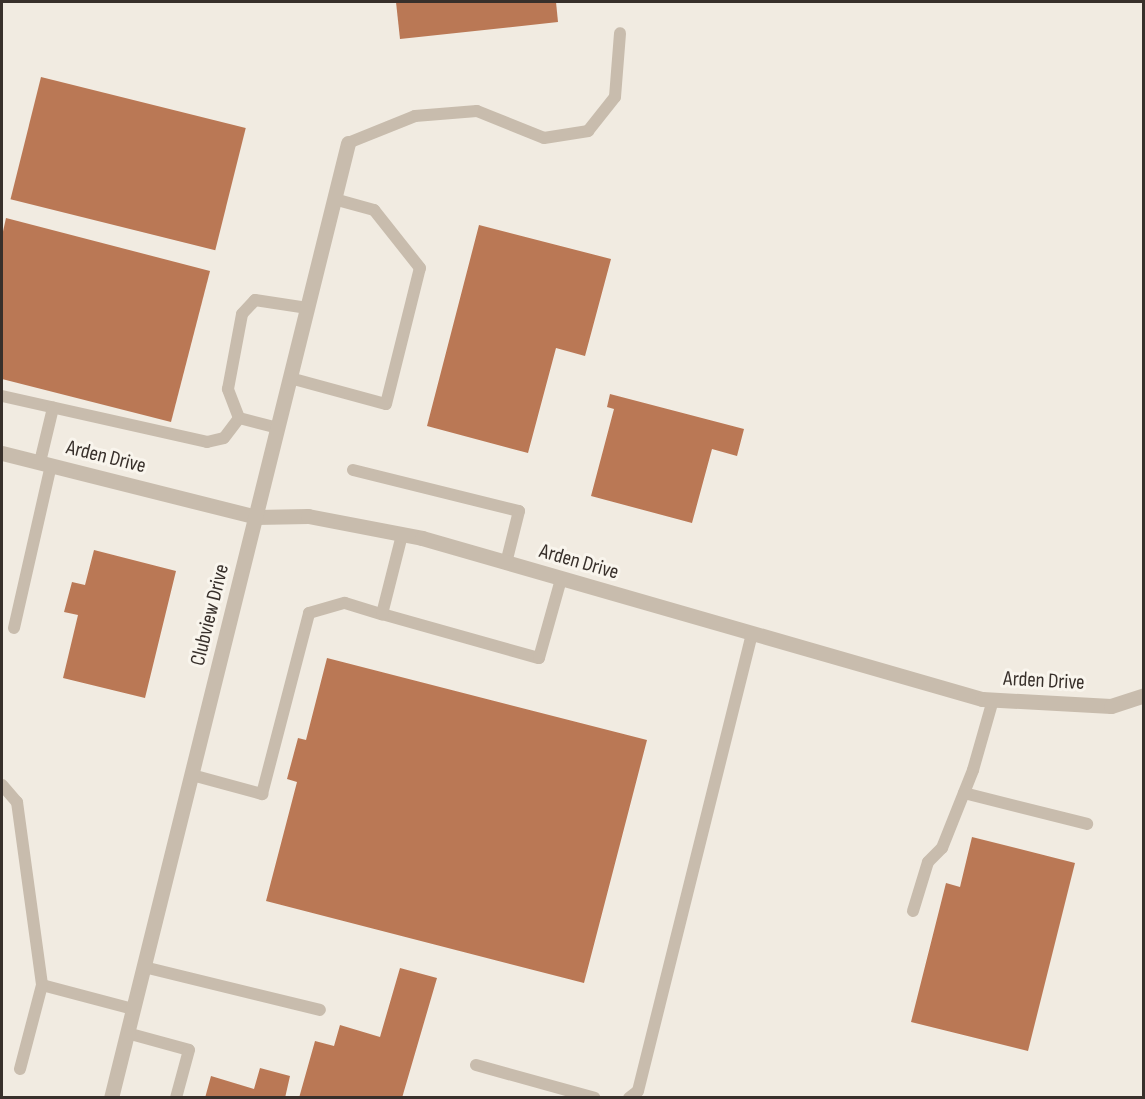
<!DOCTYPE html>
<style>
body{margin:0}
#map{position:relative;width:1145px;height:1099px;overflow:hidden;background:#f1ebe1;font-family:"Sofia Sans Condensed",sans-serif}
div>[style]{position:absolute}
.building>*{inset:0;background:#ba7855;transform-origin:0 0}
.lane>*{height:12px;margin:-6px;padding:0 6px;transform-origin:6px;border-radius:6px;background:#c8bcad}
.street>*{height:15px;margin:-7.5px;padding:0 7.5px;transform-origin:7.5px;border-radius:7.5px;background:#c8bcad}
span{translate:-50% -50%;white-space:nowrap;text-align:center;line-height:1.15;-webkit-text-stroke:6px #f9f5ed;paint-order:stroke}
.street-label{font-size:21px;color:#38302b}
.frame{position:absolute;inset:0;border:3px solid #38302b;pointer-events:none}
</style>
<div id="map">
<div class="building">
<i style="clip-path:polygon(396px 2px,556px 2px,558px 22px,400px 39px)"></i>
<i style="left:41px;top:77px;width:211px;height:126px;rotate:14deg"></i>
<i style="clip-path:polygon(6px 218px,210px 271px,171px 422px,2px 379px,2px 236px)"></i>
<i style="clip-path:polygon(479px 225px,611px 259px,585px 356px,556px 348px,528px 453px,427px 426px)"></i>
<i style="clip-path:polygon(610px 394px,744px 429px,737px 456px,712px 449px,692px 523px,591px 496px,614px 409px,607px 407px)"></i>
<i style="clip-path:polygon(94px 550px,176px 571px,145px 698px,63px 678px,78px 615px,64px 612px,72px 582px,85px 585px)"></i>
<i style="clip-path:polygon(327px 658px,647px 740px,584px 983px,266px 901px,297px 782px,287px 779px,298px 738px,306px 740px)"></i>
<i style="clip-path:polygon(972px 837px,1075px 863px,1028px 1051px,911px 1022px,946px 883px,960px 887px)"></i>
<i style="clip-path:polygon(400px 968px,437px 978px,402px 1098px,299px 1098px,315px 1041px,334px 1046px,340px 1025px,380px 1037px)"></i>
<i style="clip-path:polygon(260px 1068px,290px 1076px,285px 1098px,205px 1098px,211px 1076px,254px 1089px)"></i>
</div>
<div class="lane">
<i style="left:348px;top:143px;width:72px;rotate:-21.9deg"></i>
<i style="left:415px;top:116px;width:62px;rotate:-4.6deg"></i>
<i style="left:477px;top:111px;width:72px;rotate:21.9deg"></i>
<i style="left:544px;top:138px;width:45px;rotate:-9deg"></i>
<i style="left:588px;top:131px;width:43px;rotate:-51.5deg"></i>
<i style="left:615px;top:97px;width:64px;rotate:-85.5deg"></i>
<i style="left:290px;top:378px;width:99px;rotate:15.2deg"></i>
<i style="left:386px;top:404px;width:140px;rotate:-76deg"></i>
<i style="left:420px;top:268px;width:74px;rotate:-128.4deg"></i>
<i style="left:374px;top:210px;width:41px;rotate:-164.6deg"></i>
<i style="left:2px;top:396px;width:210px;rotate:12.6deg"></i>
<i style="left:207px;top:442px;width:17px;rotate:-13deg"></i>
<i style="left:224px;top:438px;width:25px;rotate:-53deg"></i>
<i style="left:278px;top:428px;width:40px;rotate:-165.6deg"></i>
<i style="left:239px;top:418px;width:31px;rotate:-111deg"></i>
<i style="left:228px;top:389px;width:76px;rotate:-79.4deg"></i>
<i style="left:242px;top:314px;width:19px;rotate:-47deg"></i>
<i style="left:255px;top:300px;width:53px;rotate:8.7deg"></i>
<i style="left:40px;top:462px;width:56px;rotate:-76.5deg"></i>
<i style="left:353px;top:470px;width:171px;rotate:13.9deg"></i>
<i style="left:519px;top:511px;width:54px;rotate:104deg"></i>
<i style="left:382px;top:614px;width:163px;rotate:15.7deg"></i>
<i style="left:539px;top:658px;width:82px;rotate:-74.4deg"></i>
<i style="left:14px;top:628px;width:167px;rotate:-77.2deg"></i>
<i style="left:192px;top:775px;width:73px;rotate:15.2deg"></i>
<i style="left:262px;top:794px;width:187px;rotate:-75.4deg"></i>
<i style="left:309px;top:613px;width:37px;rotate:-16deg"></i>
<i style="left:345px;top:603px;width:39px;rotate:17deg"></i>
<i style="left:382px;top:614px;width:81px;rotate:-75.8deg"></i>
<i style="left:2px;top:785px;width:23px;rotate:49deg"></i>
<i style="left:17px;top:802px;width:185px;rotate:82.2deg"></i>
<i style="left:42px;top:985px;width:94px;rotate:14.8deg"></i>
<i style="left:964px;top:793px;width:127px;rotate:14.1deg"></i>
<i style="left:913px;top:911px;width:51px;rotate:-73deg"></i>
<i style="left:928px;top:862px;width:20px;rotate:-45deg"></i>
<i style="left:942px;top:848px;width:84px;rotate:-68.3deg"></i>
<i style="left:973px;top:770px;width:73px;rotate:-74.1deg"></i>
<i style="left:144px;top:967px;width:181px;rotate:13.7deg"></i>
<i style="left:127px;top:1033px;width:64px;rotate:15.3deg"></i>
<i style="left:189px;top:1050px;width:50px;rotate:105.2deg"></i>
<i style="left:476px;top:1065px;width:123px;rotate:15.5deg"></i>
<i style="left:20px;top:1069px;width:87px;rotate:-75.3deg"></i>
<i style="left:629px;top:1098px;width:11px;rotate:-38deg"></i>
<i style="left:638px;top:1091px;width:472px;rotate:-76deg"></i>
</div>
<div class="street">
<i style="left:2px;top:453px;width:262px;rotate:14.1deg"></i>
<i style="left:256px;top:517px;width:52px;rotate:-1.1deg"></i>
<i style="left:308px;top:516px;width:116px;rotate:10.9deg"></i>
<i style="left:422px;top:538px;width:583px;rotate:16.04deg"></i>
<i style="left:982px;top:699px;width:129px;rotate:3.1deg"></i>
<i style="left:1111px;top:706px;width:35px;rotate:-18deg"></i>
<i style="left:111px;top:1098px;width:984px;rotate:-76.06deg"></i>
</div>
<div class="street-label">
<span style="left:106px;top:457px;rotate:14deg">Arden Drive</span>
<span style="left:579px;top:562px;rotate:16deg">Arden Drive</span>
<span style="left:210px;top:615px;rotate:-76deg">Clubview Drive</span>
<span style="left:1044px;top:681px;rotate:3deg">Arden Drive</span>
</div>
<div class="frame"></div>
</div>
